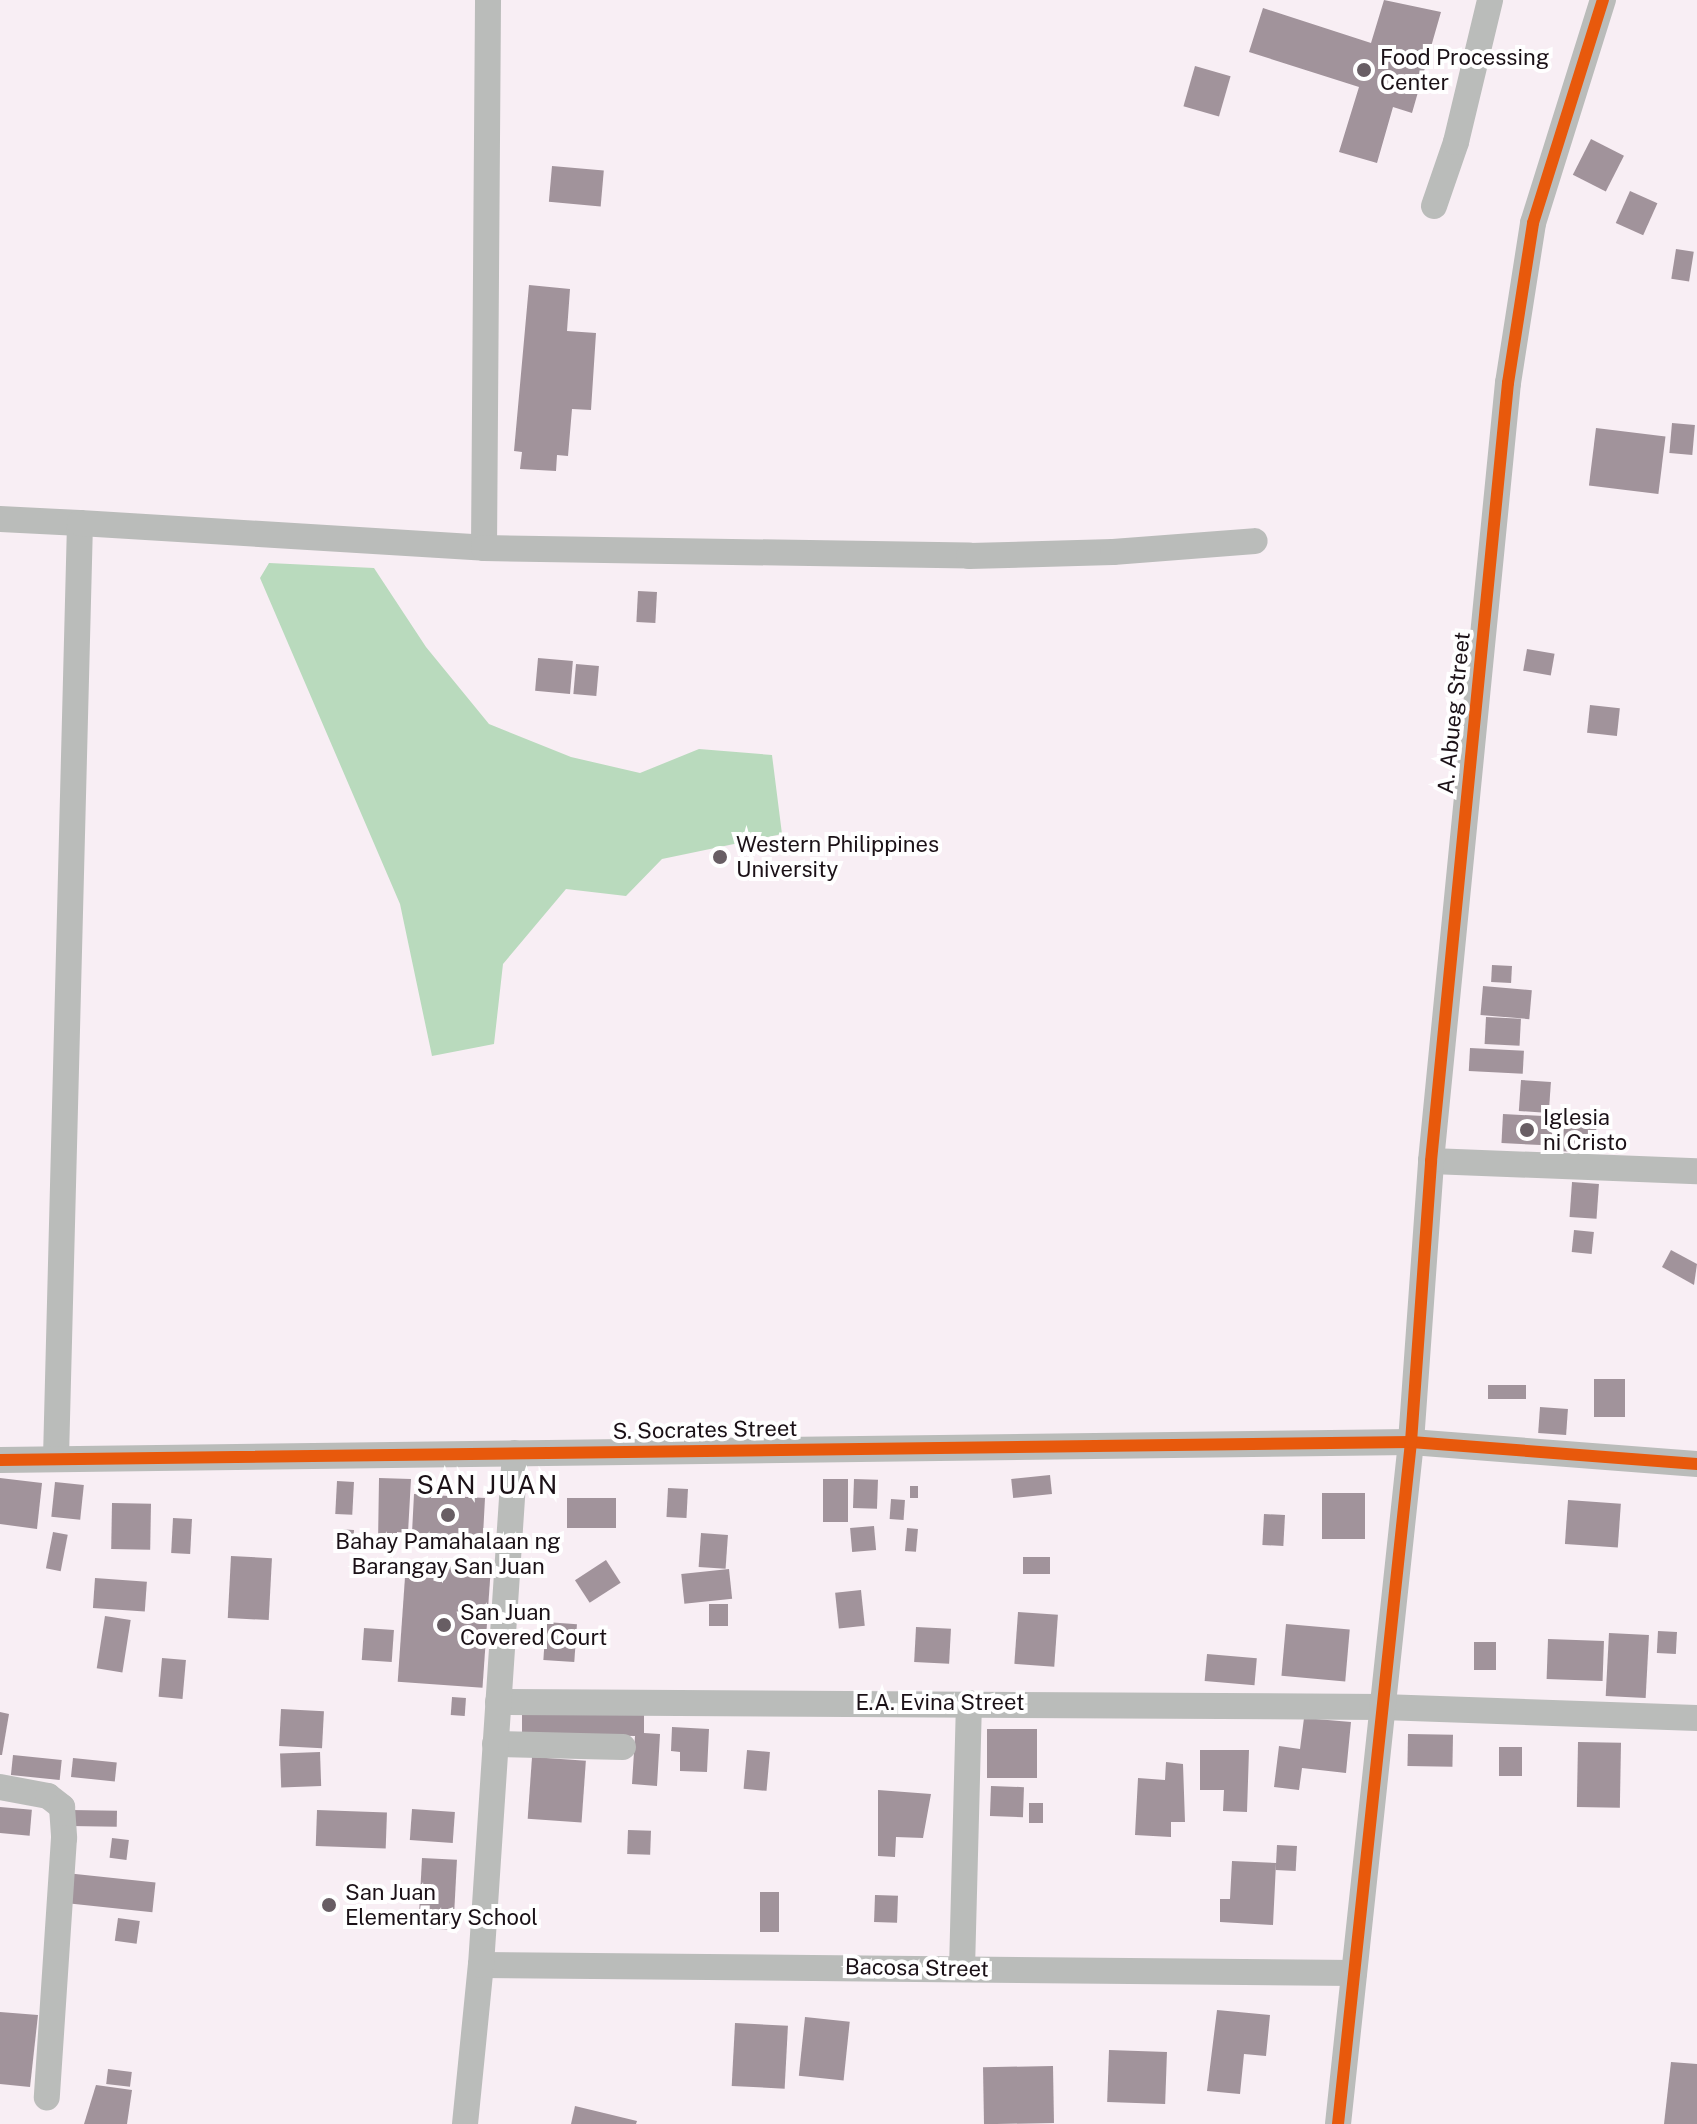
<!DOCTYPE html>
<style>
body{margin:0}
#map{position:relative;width:1697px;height:2124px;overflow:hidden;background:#f8eef4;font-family:"Public Sans",sans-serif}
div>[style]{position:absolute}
.water>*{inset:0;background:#b9dabd}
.building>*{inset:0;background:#a1939b;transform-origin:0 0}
.minor>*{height:26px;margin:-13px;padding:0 13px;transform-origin:13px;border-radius:13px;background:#babcba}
.cycleway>*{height:12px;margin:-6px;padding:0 6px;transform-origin:6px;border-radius:6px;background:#e8590c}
.dots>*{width:22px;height:22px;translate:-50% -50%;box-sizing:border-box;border:4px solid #fff;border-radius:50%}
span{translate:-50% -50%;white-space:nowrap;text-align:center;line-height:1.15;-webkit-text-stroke:8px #fff;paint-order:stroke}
.poi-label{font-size:22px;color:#1b1117}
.left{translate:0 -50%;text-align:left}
.street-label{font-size:22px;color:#1b1117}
.quarter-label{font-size:26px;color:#1b1117;letter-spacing:2px}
</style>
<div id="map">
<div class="water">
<i style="clip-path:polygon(269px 563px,374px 568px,426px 647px,489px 724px,571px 757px,640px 773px,699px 749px,772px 755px,782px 834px,662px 859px,626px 896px,566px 889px,503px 964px,494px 1044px,432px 1056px,400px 904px,260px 578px)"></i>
</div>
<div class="building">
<i style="clip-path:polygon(1384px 0,1441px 12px,1412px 113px,1393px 107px,1377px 163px,1339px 152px,1359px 87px,1249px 52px,1263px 8px,1371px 43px)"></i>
<i style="left:1195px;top:66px;width:37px;height:42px;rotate:16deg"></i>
<i style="left:1591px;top:139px;width:37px;height:40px;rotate:27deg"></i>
<i style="left:552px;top:166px;width:52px;height:36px;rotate:5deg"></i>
<i style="left:1630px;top:191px;width:30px;height:35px;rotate:24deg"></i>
<i style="left:1676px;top:249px;width:18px;height:30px;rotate:9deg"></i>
<i style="clip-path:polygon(529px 285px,570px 289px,567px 331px,596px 333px,591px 410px,572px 409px,568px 456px,557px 455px,556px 471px,520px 469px,522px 452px,514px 451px)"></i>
<i style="left:1672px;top:423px;width:23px;height:30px;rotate:5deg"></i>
<i style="left:1596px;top:428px;width:70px;height:58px;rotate:7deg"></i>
<i style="left:638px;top:591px;width:19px;height:31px;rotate:3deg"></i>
<i style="left:1527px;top:649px;width:28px;height:22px;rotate:10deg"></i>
<i style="left:538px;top:658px;width:35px;height:33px;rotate:5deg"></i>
<i style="left:576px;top:664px;width:23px;height:30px;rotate:5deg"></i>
<i style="left:1590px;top:705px;width:30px;height:28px;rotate:6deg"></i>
<i style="left:1492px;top:965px;width:20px;height:17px;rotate:3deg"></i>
<i style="left:1483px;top:986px;width:49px;height:29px;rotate:5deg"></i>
<i style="left:1486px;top:1017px;width:35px;height:27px;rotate:3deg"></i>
<i style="left:1470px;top:1048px;width:54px;height:23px;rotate:3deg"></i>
<i style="left:1521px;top:1080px;width:30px;height:31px;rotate:4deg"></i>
<i style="left:1503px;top:1114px;width:50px;height:29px;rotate:3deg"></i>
<i style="left:1560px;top:1115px;width:37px;height:36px;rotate:3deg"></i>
<i style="left:1572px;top:1182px;width:27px;height:35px;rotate:4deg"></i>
<i style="left:1574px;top:1230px;width:20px;height:22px;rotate:6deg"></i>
<i style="clip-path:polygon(1671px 1250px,1697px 1264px,1694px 1285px,1662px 1267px)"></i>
<i style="left:1594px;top:1379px;width:31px;height:38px"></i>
<i style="left:1488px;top:1385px;width:38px;height:14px"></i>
<i style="left:1540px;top:1407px;width:28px;height:26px;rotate:4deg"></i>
<i style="left:1050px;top:1475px;width:19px;height:39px;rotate:84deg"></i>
<i style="clip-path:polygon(0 1478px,42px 1483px,37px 1529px,0 1524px)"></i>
<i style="clip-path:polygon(379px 1478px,411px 1479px,408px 1533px,397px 1532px,397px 1545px,378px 1544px)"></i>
<i style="left:823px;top:1479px;width:25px;height:43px"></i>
<i style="left:854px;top:1479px;width:24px;height:29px;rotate:2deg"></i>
<i style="left:337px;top:1481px;width:17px;height:33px;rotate:3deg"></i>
<i style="left:55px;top:1482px;width:29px;height:35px;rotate:6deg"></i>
<i style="left:910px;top:1486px;width:8px;height:12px"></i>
<i style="left:668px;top:1488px;width:20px;height:29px;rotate:3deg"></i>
<i style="left:1365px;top:1493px;width:46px;height:43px;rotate:90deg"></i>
<i style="clip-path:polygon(414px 1494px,485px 1498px,483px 1536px,462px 1535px,461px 1548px,437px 1547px,438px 1534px,412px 1533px)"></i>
<i style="left:567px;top:1498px;width:49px;height:30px"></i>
<i style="left:891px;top:1499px;width:14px;height:20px;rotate:4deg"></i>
<i style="left:1568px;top:1500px;width:53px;height:44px;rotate:4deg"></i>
<i style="left:112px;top:1503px;width:39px;height:46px;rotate:1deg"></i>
<i style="left:1264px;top:1514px;width:21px;height:31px;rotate:3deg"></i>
<i style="left:173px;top:1518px;width:19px;height:35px;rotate:3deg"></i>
<i style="left:874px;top:1526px;width:24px;height:24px;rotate:85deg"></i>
<i style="left:907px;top:1528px;width:11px;height:23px;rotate:5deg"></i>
<i style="left:335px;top:1529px;width:19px;height:19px;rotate:3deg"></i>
<i style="left:53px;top:1532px;width:15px;height:37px;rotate:11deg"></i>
<i style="left:701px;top:1533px;width:27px;height:34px;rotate:4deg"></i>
<i style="left:231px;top:1556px;width:41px;height:62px;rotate:3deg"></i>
<i style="left:1023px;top:1557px;width:27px;height:17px"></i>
<i style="left:606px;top:1560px;width:27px;height:37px;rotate:57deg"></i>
<i style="left:406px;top:1563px;width:85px;height:119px;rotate:4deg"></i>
<i style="left:729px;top:1569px;width:30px;height:48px;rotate:84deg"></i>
<i style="left:95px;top:1578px;width:52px;height:30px;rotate:4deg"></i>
<i style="left:861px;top:1590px;width:36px;height:26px;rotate:84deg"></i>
<i style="left:709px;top:1604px;width:19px;height:22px"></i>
<i style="left:1018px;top:1612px;width:40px;height:52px;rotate:4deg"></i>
<i style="left:105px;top:1616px;width:26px;height:53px;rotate:9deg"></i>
<i style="left:546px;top:1622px;width:31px;height:38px;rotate:4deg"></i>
<i style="left:1286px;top:1624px;width:64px;height:52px;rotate:5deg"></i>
<i style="left:916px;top:1627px;width:35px;height:35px;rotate:3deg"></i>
<i style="left:364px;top:1628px;width:30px;height:32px;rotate:4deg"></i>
<i style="left:1658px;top:1631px;width:19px;height:22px;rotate:3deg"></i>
<i style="left:1609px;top:1633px;width:40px;height:63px;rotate:3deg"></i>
<i style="left:1548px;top:1639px;width:56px;height:40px;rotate:2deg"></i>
<i style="left:1474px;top:1642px;width:22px;height:28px"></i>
<i style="left:1207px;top:1654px;width:50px;height:27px;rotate:5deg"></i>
<i style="left:162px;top:1658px;width:24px;height:39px;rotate:5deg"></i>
<i style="left:452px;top:1697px;width:14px;height:18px;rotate:4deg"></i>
<i style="left:281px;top:1709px;width:43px;height:37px;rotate:3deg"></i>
<i style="clip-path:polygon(0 1712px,9px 1714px,2px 1755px,0 1755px)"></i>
<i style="clip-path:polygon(522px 1714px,644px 1715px,644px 1733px,660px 1734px,657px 1786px,632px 1784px,635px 1736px,522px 1734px)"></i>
<i style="clip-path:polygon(1304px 1718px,1351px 1722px,1346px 1773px,1302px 1768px,1299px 1790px,1274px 1787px,1279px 1746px,1300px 1749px)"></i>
<i style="clip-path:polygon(672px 1727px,709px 1729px,707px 1772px,680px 1771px,680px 1752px,671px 1751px)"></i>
<i style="left:987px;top:1729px;width:50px;height:49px"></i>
<i style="left:1408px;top:1734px;width:45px;height:32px;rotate:1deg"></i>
<i style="left:1578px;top:1742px;width:43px;height:65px;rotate:1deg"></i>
<i style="left:1499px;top:1747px;width:23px;height:29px"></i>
<i style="left:747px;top:1750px;width:23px;height:39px;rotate:5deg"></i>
<i style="clip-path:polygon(1200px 1750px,1249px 1750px,1247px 1812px,1223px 1811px,1224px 1790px,1200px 1790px)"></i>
<i style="left:320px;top:1752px;width:34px;height:40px;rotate:88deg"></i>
<i style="left:13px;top:1755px;width:49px;height:20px;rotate:6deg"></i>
<i style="left:532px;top:1757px;width:54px;height:62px;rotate:4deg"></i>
<i style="left:73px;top:1758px;width:44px;height:19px;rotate:6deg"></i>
<i style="clip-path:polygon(1166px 1762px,1183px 1764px,1185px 1822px,1171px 1822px,1171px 1837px,1135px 1835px,1138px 1778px,1165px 1780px)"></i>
<i style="left:991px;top:1786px;width:33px;height:30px;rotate:2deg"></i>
<i style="clip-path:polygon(878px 1790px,931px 1794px,923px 1838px,896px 1837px,895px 1857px,878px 1856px)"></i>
<i style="left:1029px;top:1803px;width:14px;height:20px"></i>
<i style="left:0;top:1807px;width:32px;height:26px;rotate:5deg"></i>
<i style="left:412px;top:1809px;width:43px;height:31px;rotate:4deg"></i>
<i style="left:71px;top:1810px;width:46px;height:16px;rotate:1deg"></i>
<i style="left:317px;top:1810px;width:70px;height:36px;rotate:2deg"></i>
<i style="left:628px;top:1830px;width:23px;height:24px;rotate:2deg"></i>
<i style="left:112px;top:1838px;width:17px;height:20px;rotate:7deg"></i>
<i style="left:1277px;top:1845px;width:20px;height:25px;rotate:3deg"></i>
<i style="left:422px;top:1858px;width:35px;height:70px;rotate:3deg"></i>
<i style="clip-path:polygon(1232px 1861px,1276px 1863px,1273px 1925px,1220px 1922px,1220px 1899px,1230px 1899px)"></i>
<i style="left:66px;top:1873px;width:90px;height:30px;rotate:6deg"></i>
<i style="left:760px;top:1892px;width:19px;height:40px"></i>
<i style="left:875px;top:1895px;width:23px;height:27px;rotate:2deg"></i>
<i style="left:118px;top:1918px;width:22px;height:23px;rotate:8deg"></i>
<i style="clip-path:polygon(1217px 2010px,1270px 2015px,1266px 2056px,1244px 2054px,1240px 2094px,1207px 2091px)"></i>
<i style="clip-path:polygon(0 2012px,38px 2015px,30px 2087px,0 2084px)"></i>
<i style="left:805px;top:2017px;width:45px;height:59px;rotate:6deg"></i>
<i style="left:735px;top:2023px;width:53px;height:63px;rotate:3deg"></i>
<i style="left:1109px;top:2050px;width:58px;height:52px;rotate:2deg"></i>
<i style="clip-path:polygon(1671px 2062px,1697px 2064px,1697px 2124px,1664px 2124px)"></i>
<i style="left:1053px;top:2066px;width:57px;height:70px;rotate:89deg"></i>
<i style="left:108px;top:2069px;width:24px;height:15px;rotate:7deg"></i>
<i style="clip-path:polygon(96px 2085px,132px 2090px,127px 2124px,84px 2124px)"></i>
<i style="clip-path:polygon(575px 2106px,637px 2121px,636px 2124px,571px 2124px)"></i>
</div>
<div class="minor">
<i style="left:1434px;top:206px;width:68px;rotate:-71deg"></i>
<i style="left:1456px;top:142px;width:146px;rotate:-76.5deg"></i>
<i style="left:0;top:519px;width:80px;rotate:2.9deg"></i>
<i style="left:80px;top:523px;width:936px;rotate:91.47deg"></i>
<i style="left:80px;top:523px;width:405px;rotate:3.5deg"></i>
<i style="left:484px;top:548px;width:548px;rotate:-89.58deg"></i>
<i style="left:484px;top:548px;width:485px;rotate:0.9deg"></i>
<i style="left:969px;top:556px;width:144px;rotate:-1.6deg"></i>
<i style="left:1113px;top:552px;width:142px;rotate:-4.4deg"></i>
<i style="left:1431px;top:1161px;width:266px;rotate:2.2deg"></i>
<i style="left:0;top:1460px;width:1411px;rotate:-0.73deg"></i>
<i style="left:1411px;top:1442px;width:287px;rotate:4.4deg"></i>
<i style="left:498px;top:1702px;width:884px;rotate:0.32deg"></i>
<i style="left:1382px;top:1707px;width:315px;rotate:2deg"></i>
<i style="left:495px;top:1744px;width:128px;rotate:1.3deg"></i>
<i style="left:0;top:1787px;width:49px;rotate:10.6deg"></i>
<i style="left:48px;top:1796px;width:18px;rotate:38deg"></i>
<i style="left:62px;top:1807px;width:31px;rotate:86deg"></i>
<i style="left:64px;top:1838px;width:260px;rotate:93.8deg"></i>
<i style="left:481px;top:1965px;width:873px;rotate:0.53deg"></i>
<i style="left:962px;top:1969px;width:266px;rotate:-88.5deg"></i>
<i style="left:465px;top:2124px;width:160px;rotate:-84.3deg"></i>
<i style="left:481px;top:1965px;width:513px;rotate:-86.2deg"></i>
<i style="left:1338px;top:2124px;width:686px;rotate:-83.89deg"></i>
<i style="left:1411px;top:1442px;width:282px;rotate:-85.9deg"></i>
<i style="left:1431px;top:1161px;width:782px;rotate:-84.35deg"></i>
<i style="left:1508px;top:383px;width:162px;rotate:-81.1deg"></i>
<i style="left:1533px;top:223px;width:234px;rotate:-72.6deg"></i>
</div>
<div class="cycleway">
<i style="left:0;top:1460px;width:1411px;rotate:-0.73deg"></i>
<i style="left:1411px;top:1442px;width:287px;rotate:4.4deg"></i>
<i style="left:1338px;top:2124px;width:686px;rotate:-83.89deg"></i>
<i style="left:1411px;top:1442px;width:282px;rotate:-85.9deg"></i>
<i style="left:1431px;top:1161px;width:782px;rotate:-84.35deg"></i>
<i style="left:1508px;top:383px;width:162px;rotate:-81.1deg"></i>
<i style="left:1533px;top:223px;width:234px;rotate:-72.6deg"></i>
</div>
<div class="dots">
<i style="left:1364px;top:70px;background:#685e64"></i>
<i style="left:720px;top:857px;background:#685e64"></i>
<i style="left:1527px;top:1130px;background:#685e64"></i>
<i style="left:448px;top:1515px;background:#685e64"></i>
<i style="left:444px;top:1625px;background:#685e64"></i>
<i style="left:329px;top:1905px;background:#685e64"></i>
</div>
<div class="poi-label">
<span class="left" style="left:1380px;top:70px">Food Processing<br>Center</span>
<span class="left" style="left:736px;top:857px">Western Philippines<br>University</span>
<span class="left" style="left:1543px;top:1130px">Iglesia<br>ni Cristo</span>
<span style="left:448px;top:1554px">Bahay Pamahalaan ng<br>Barangay San Juan</span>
<span class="left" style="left:460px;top:1625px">San Juan<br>Covered Court</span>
<span class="left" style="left:345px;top:1905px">San Juan<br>Elementary School</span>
</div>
<div class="street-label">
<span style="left:1454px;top:713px;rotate:-84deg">A. Abueg Street</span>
<span style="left:705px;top:1430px;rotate:-1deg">S. Socrates Street</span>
<span style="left:940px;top:1703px">E.A. Evina Street</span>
<span style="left:917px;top:1968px;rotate:1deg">Bacosa Street</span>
</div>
<div class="quarter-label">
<span style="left:488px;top:1485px">SAN JUAN</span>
</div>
</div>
